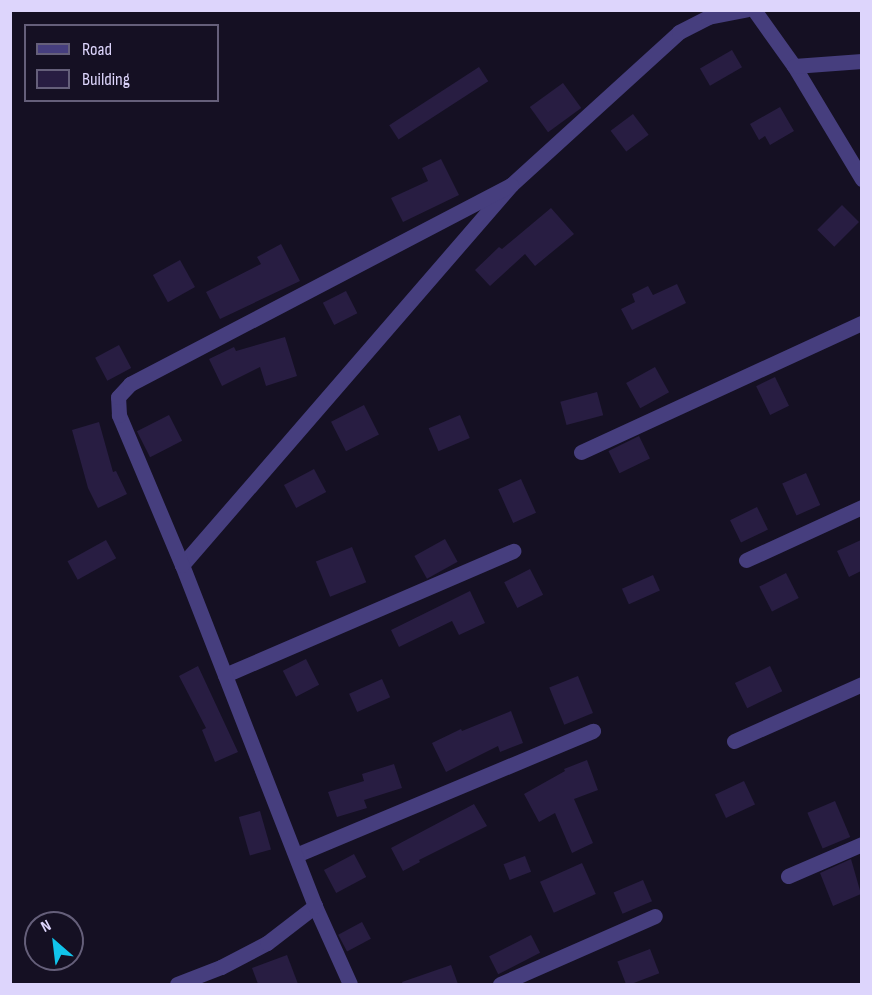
<!DOCTYPE html>
<style>
body{margin:0}
#map{position:relative;width:872px;height:995px;overflow:hidden;background:#151023;font-family:"Sofia Sans Condensed",sans-serif}
div>[style]{position:absolute}
.building>*{inset:0;background:#281d42;transform-origin:0 0}
.minor>*{height:15px;margin:-7.5px;padding:0 7.5px;transform-origin:7.5px;border-radius:7.5px;background:#463e7e}
span{translate:-50% -50%;white-space:nowrap;text-align:center;line-height:1.15;-webkit-text-stroke:4.5px #151023;paint-order:stroke}
.frame{position:absolute;inset:0;border:12px solid #ddd5fc;pointer-events:none}
.legend{position:absolute;left:24px;top:24px;width:195px;height:78px;box-sizing:border-box;background:#151023;border:2px solid #655f7a;margin:0;padding:8px 10px;list-style:none;font-size:18px;color:#ddd5fc}
.legend li{display:flex;align-items:center;gap:12px;height:30px}
.legend b{width:30px;border:2px solid #655f7a}
.north{position:absolute;left:24px;top:911px;width:60px;height:60px;box-sizing:border-box;background:#151023;border:2px solid #655f7a;border-radius:50%;rotate:332deg;font-size:16px;font-weight:700;line-height:24px;text-align:center;color:#ddd5fc}
.north::after{content:'';display:block;margin:auto;width:21px;height:27px;background:#11c4eb;clip-path:polygon(50% 0,100% 100%,50% 72%,0 100%)}
</style>
<div id="map">
<div class="building">
<i style="left:732px;top:50px;width:20px;height:37px;rotate:60deg"></i>
<i style="left:479px;top:67px;width:17px;height:107px;rotate:57deg"></i>
<i style="left:563px;top:83px;width:31px;height:41px;rotate:54deg"></i>
<i style="clip-path:polygon(780px 107px,794px 131px,770px 145px,765px 136px,759px 140px,750px 124px)"></i>
<i style="left:633px;top:114px;width:26px;height:28px;rotate:53deg"></i>
<i style="clip-path:polygon(441px 159px,459px 195px,403px 222px,391px 198px,428px 181px,422px 168px)"></i>
<i style="left:842px;top:205px;width:24px;height:35px;rotate:45deg"></i>
<i style="clip-path:polygon(551px 208px,574px 234px,535px 266px,525px 254px,490px 286px,475px 270px,499px 247px,502px 249px)"></i>
<i style="clip-path:polygon(281px 244px,300px 281px,220px 319px,206px 292px,261px 264px,257px 257px)"></i>
<i style="left:180px;top:260px;width:31px;height:31px;rotate:61deg"></i>
<i style="clip-path:polygon(677px 284px,686px 303px,632px 330px,621px 309px,635px 302px,632px 294px,648px 286px,653px 295px)"></i>
<i style="left:346px;top:291px;width:25px;height:26px;rotate:63deg"></i>
<i style="clip-path:polygon(285px 337px,297px 376px,266px 386px,260px 367px,222px 386px,209px 359px,234px 347px,236px 351px)"></i>
<i style="left:119px;top:345px;width:26px;height:27px;rotate:62deg"></i>
<i style="left:655px;top:367px;width:29px;height:33px;rotate:61deg"></i>
<i style="left:775px;top:377px;width:32px;height:21px;rotate:64deg"></i>
<i style="left:597px;top:392px;width:24px;height:38px;rotate:75deg"></i>
<i style="left:364px;top:405px;width:33px;height:37px;rotate:63deg"></i>
<i style="left:169px;top:415px;width:29px;height:36px;rotate:63deg"></i>
<i style="left:460px;top:415px;width:25px;height:34px;rotate:67deg"></i>
<i style="clip-path:polygon(99px 422px,113px 472px,116px 471px,127px 494px,98px 508px,88px 488px,72px 430px)"></i>
<i style="left:639px;top:436px;width:25px;height:34px;rotate:64deg"></i>
<i style="left:314px;top:469px;width:26px;height:34px;rotate:62deg"></i>
<i style="left:806px;top:473px;width:35px;height:26px;rotate:66deg"></i>
<i style="left:521px;top:479px;width:37px;height:25px;rotate:66deg"></i>
<i style="left:757px;top:507px;width:25px;height:30px;rotate:64deg"></i>
<i style="left:445px;top:539px;width:26px;height:35px;rotate:61deg"></i>
<i style="left:106px;top:540px;width:21px;height:44px;rotate:61deg"></i>
<i style="clip-path:polygon(861px 540px,861px 571px,849px 577px,837px 551px)"></i>
<i style="left:352px;top:547px;width:38px;height:39px;rotate:68deg"></i>
<i style="left:530px;top:569px;width:29px;height:29px;rotate:63deg"></i>
<i style="left:786px;top:573px;width:28px;height:30px;rotate:63deg"></i>
<i style="left:653px;top:575px;width:17px;height:34px;rotate:66deg"></i>
<i style="clip-path:polygon(470px 591px,485px 623px,459px 635px,452px 621px,399px 647px,391px 630px)"></i>
<i style="left:306px;top:659px;width:29px;height:26px;rotate:63deg"></i>
<i style="clip-path:polygon(198px 666px,238px 752px,215px 762px,202px 730px,206px 728px,179px 676px)"></i>
<i style="left:770px;top:666px;width:28px;height:39px;rotate:64deg"></i>
<i style="left:578px;top:676px;width:40px;height:31px;rotate:68deg"></i>
<i style="left:382px;top:679px;width:20px;height:36px;rotate:66deg"></i>
<i style="clip-path:polygon(511px 711px,523px 743px,500px 752px,498px 746px,446px 772px,432px 743px,461px 729px,462px 731px)"></i>
<i style="clip-path:polygon(587px 760px,598px 790px,574px 799px,593px 843px,572px 853px,555px 813px,539px 822px,524px 794px,565px 771px,564px 769px)"></i>
<i style="clip-path:polygon(394px 764px,402px 788px,364px 800px,367px 808px,337px 817px,328px 792px,364px 781px,362px 774px)"></i>
<i style="left:744px;top:781px;width:26px;height:32px;rotate:65deg"></i>
<i style="left:835px;top:801px;width:39px;height:30px;rotate:67deg"></i>
<i style="clip-path:polygon(474px 804px,487px 826px,419px 860px,420px 862px,403px 871px,391px 848px)"></i>
<i style="left:260px;top:811px;width:40px;height:22px;rotate:74deg"></i>
<i style="left:354px;top:854px;width:26px;height:34px;rotate:62deg"></i>
<i style="left:525px;top:856px;width:17px;height:23px;rotate:69deg"></i>
<i style="clip-path:polygon(851px 859px,861px 894px,833px 906px,820px 873px)"></i>
<i style="left:582px;top:863px;width:34px;height:46px;rotate:66deg"></i>
<i style="left:643px;top:880px;width:23px;height:32px;rotate:67deg"></i>
<i style="left:362px;top:922px;width:19px;height:27px;rotate:62deg"></i>
<i style="left:531px;top:935px;width:20px;height:47px;rotate:63deg"></i>
<i style="left:650px;top:949px;width:26px;height:35px;rotate:69deg"></i>
<i style="clip-path:polygon(287px 955px,298px 984px,258px 984px,252px 968px)"></i>
<i style="clip-path:polygon(451px 965px,458px 984px,403px 984px,402px 982px)"></i>
</div>
<div class="minor">
<i style="left:754px;top:10px;width:69px;rotate:54.5deg"></i>
<i style="left:794px;top:66px;width:132px;rotate:59deg"></i>
<i style="left:794px;top:66px;width:68px;rotate:-4.2deg"></i>
<i style="left:581px;top:452px;width:309px;rotate:-24.7deg"></i>
<i style="left:746px;top:560px;width:128px;rotate:-24.6deg"></i>
<i style="left:182px;top:565px;width:503px;rotate:-49.11deg"></i>
<i style="left:511px;top:185px;width:227px;rotate:-42.3deg"></i>
<i style="left:679px;top:32px;width:33px;rotate:-27deg"></i>
<i style="left:708px;top:17px;width:38px;rotate:-11deg"></i>
<i style="left:225px;top:675px;width:314px;rotate:-23.3deg"></i>
<i style="left:734px;top:741px;width:140px;rotate:-24deg"></i>
<i style="left:296px;top:855px;width:322px;rotate:-22.7deg"></i>
<i style="left:788px;top:876px;width:81px;rotate:-23.4deg"></i>
<i style="left:177px;top:984px;width:47px;rotate:-21.1deg"></i>
<i style="left:221px;top:967px;width:52px;rotate:-27.6deg"></i>
<i style="left:267px;top:943px;width:61px;rotate:-37.6deg"></i>
<i style="left:350px;top:984px;width:85px;rotate:-114.2deg"></i>
<i style="left:315px;top:906px;width:366px;rotate:-111.3deg"></i>
<i style="left:182px;top:565px;width:163px;rotate:-112.8deg"></i>
<i style="left:119px;top:415px;width:18px;rotate:-93deg"></i>
<i style="left:118px;top:397px;width:18px;rotate:-47deg"></i>
<i style="left:130px;top:384px;width:430px;rotate:-27.6deg"></i>
<i style="left:500px;top:984px;width:169px;rotate:-23.7deg"></i>
</div>
<div class="frame"></div>
<ul class="legend">
<li><b style="height:8px;background:#463e7e"></b>Road</li>
<li><b style="height:16px;background:#281d42"></b>Building</li>
</ul>
<div class="north">N</div>
</div>
